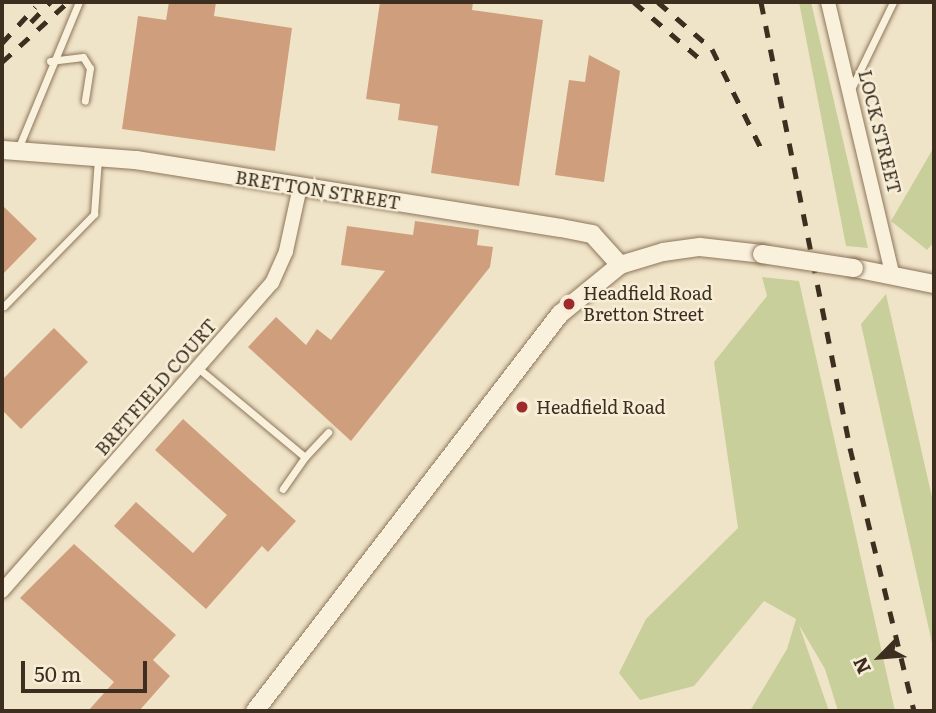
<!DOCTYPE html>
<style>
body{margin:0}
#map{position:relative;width:936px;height:713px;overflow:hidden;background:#f0e4c8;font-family:Literata,serif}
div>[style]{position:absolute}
.green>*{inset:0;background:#c9cf9b}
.building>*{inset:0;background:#cf9f7d}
.roads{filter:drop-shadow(0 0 2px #8d765c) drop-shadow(0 0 2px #8d765c)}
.service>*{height:7px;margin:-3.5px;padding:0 3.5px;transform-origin:3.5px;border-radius:3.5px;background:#faf1dc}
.minor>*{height:14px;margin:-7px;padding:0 7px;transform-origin:7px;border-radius:7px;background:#faf1dc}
.tertiary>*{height:18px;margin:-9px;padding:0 9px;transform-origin:9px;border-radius:9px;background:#faf1dc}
.rail>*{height:5px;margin-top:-2.5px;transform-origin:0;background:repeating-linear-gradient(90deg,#3d2e20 0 12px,transparent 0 24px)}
.bridges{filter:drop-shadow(0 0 2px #8d765c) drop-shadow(0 0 2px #8d765c)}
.tertiary-bridge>*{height:18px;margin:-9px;padding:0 9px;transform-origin:9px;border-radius:9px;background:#faf1dc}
.dots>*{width:19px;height:19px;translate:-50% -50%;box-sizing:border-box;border:4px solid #f7eed8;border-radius:50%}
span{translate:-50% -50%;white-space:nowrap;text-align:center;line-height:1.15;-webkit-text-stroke:5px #f7eed8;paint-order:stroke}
.street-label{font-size:18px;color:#3d2e20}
.poi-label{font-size:18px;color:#3d2e20}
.left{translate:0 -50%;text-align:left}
.frame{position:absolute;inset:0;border:4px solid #3d2e20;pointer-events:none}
.north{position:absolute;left:845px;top:622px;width:70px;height:70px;-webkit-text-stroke:5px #f7eed8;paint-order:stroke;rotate:245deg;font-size:19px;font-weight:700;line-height:28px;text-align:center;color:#3d2e20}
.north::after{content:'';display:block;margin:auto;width:24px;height:32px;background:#3d2e20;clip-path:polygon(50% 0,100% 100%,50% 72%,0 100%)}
.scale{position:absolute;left:21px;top:661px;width:126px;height:32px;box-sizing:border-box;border:4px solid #3d2e20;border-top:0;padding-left:9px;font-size:21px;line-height:24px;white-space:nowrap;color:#3d2e20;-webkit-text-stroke:5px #f7eed8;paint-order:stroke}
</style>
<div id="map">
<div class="green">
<i style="clip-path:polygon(799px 2px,811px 2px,868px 248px,846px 246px)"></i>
<i style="clip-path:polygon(934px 147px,934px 242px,927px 250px,891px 221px)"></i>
<i style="clip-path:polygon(762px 277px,799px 281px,895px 711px,838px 711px,825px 669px,799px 625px,829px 711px,750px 711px,787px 649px,796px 619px,764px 601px,694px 686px,640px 700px,619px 673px,646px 619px,738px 528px,714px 362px,767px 296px)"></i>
<i style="clip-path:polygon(886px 294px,934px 506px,934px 652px,861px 324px)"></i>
</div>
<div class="building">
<i style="clip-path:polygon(169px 2px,216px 2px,214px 16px,292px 28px,275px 151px,122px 129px,138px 16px,166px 20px)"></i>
<i style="clip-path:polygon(380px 2px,473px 2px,472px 10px,543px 20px,519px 186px,431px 173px,438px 126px,398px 120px,400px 104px,366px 99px)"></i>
<i style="clip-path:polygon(589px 55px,620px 71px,604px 182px,555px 175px,569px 80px,585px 82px)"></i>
<i style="clip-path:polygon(2px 205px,37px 239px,2px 275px)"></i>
<i style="clip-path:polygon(415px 221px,479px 230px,477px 245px,493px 247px,490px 267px,351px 441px,248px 347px,276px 317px,306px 345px,317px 329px,331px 340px,385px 271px,341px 265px,347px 226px,413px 235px)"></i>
<i style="clip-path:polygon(54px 328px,88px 362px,21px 429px,2px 410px,2px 380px)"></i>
<i style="clip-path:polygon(183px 419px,296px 521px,268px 552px,262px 546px,206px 609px,114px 526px,136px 502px,193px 553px,227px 515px,155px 450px)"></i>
<i style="clip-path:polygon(74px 544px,176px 635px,153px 660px,170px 676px,139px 711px,88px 711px,114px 682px,20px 598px)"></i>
</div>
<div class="roads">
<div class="service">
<i style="left:50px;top:61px;width:33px;rotate:-7deg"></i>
<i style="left:83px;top:57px;width:13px;rotate:58deg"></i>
<i style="left:90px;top:68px;width:33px;rotate:99deg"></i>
<i style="left:851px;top:89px;width:97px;rotate:-64.2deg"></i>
<i style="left:18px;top:149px;width:159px;rotate:-67.5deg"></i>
<i style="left:4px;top:306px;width:129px;rotate:-45.6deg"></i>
<i style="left:94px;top:214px;width:56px;rotate:-85.9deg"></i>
<i style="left:198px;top:368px;width:139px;rotate:39.8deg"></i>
<i style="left:305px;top:457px;width:39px;rotate:125deg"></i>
<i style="left:305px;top:457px;width:34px;rotate:-47deg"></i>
</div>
<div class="minor">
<i style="left:828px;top:2px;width:277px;rotate:76.7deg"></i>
<i style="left:2px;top:591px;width:410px;rotate:-48.8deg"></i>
<i style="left:272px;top:283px;width:35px;rotate:-66deg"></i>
<i style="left:286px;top:251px;width:66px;rotate:-77.7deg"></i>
</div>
<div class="tertiary">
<i style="left:2px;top:150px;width:134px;rotate:4.3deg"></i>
<i style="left:136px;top:160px;width:430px;rotate:9.1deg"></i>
<i style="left:561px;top:228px;width:32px;rotate:11deg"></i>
<i style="left:592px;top:234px;width:42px;rotate:47.9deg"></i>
<i style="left:854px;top:268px;width:82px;rotate:11.3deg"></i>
<i style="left:255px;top:711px;width:501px;rotate:-52.47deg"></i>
<i style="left:560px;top:314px;width:77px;rotate:-39.2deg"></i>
<i style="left:620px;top:265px;width:45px;rotate:-16.8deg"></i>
<i style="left:663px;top:252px;width:37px;rotate:-8deg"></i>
<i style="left:700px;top:247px;width:62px;rotate:6.4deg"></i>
</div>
</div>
<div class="rail">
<i style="left:634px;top:2px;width:84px;rotate:40.7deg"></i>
<i style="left:658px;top:2px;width:72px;rotate:41deg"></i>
<i style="left:712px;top:49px;width:113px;rotate:63.7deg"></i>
<i style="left:761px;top:2px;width:455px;rotate:78.7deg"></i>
<i style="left:850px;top:448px;width:271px;rotate:76.3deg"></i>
<i style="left:31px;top:22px;width:28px;rotate:-46deg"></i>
<i style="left:2px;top:43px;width:49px;rotate:-47.5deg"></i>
<i style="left:2px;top:62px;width:89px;rotate:-42.3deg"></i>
</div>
<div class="bridges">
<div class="tertiary-bridge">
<i style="left:762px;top:254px;width:93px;rotate:8.7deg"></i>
</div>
</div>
<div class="dots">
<i style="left:569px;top:304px;background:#9e2a2b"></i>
<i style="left:522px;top:407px;background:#9e2a2b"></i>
</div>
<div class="street-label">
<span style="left:880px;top:132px;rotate:76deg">LOCK STREET</span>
<span style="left:318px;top:190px;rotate:9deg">BRETTON STREET</span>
<span style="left:156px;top:387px;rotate:-49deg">BRETFIELD COURT</span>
</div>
<div class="poi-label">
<span class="left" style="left:583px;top:304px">Headfield Road<br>Bretton Street</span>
<span class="left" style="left:536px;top:407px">Headfield Road</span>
</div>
<div class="frame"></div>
<div class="north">N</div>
<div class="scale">50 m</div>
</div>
